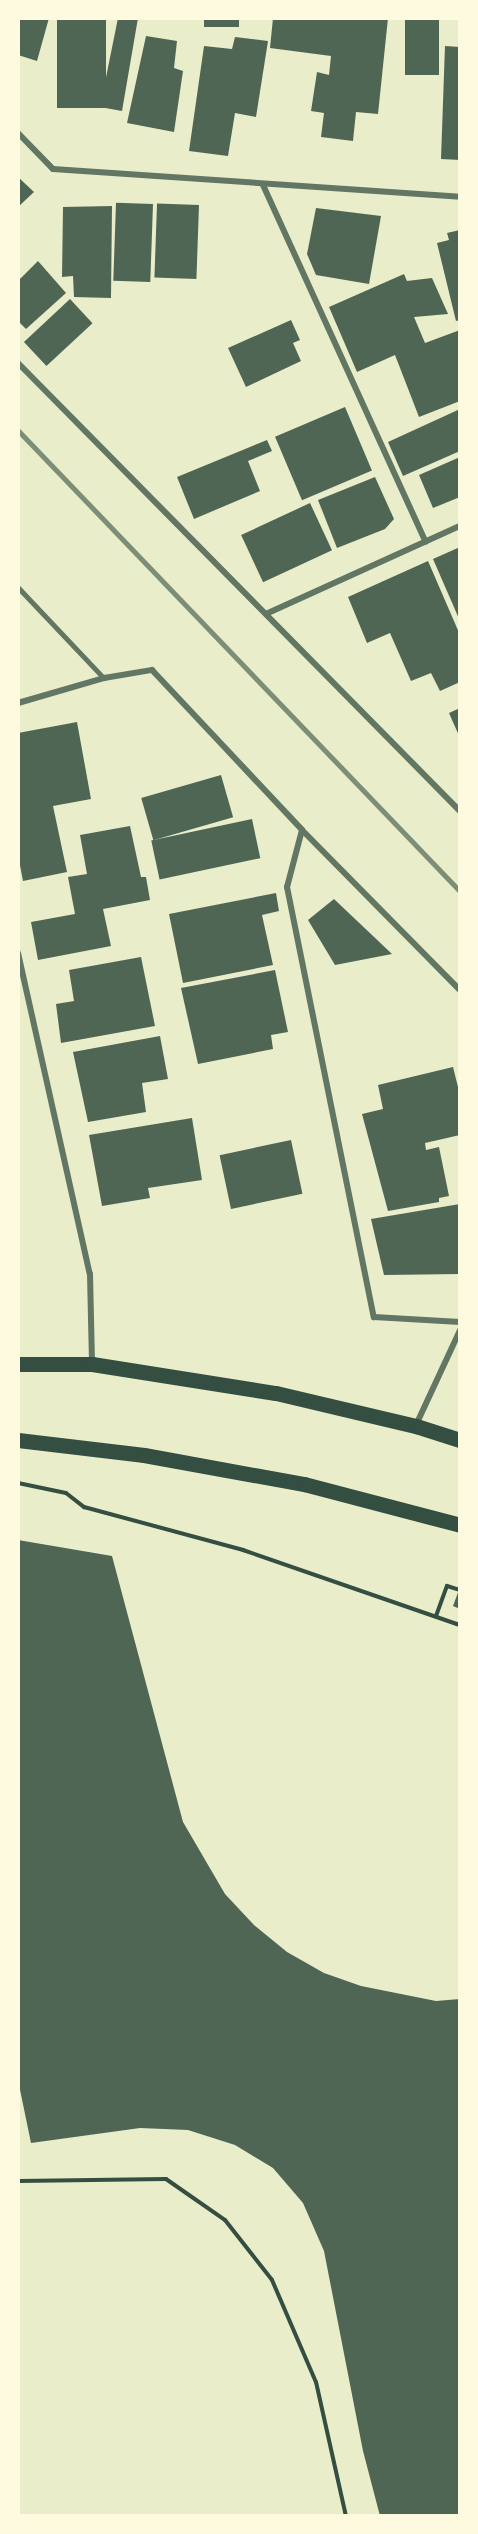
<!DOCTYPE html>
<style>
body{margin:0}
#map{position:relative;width:478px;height:2534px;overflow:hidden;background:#e9edc9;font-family:Signika,sans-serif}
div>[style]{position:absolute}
.building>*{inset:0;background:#4f6655;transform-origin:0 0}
.path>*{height:4px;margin:-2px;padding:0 2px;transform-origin:2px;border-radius:2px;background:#344e41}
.service>*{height:4.5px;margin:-2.25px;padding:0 2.25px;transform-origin:2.25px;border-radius:2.25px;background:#617663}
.minor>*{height:6px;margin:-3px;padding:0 3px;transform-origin:3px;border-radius:3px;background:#617663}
.primary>*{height:15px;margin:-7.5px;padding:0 7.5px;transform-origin:7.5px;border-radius:7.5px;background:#344e41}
.rail>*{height:4.5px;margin:-2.25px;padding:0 2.25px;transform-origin:2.25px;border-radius:2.25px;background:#7c8e77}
span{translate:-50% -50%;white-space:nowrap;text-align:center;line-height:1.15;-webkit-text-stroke:4.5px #fefae0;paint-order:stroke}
.frame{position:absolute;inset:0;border:20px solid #fefae0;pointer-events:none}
</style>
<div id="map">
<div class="building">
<i style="clip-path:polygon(19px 18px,49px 18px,37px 61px,18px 55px)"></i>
<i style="left:57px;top:18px;width:49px;height:90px"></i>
<i style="clip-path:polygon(118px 18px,138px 18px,122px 111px,100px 107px)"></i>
<i style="left:204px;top:18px;width:35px;height:9px"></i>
<i style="clip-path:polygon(273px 18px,388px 18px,378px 114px,356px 112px,353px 141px,321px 137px,324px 113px,311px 111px,317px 72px,329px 75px,331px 56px,270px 48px)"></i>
<i style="left:405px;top:18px;width:34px;height:57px"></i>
<i style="clip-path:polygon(146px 36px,177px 41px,174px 68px,183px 71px,174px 132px,127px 123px)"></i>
<i style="clip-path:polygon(235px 37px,268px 41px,256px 117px,235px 113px,228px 156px,189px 151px,204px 46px,232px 49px)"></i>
<i style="clip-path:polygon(445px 46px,460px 47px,460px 160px,441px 159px)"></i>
<i style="clip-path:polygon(18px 177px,34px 192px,18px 207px)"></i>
<i style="left:153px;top:204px;width:78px;height:37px;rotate:92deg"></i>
<i style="left:199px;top:205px;width:74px;height:42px;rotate:92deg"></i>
<i style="clip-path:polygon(112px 206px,111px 298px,74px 297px,73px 276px,62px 277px,63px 207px)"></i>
<i style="clip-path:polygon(316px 208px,381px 216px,369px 284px,316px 275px,307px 254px)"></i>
<i style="clip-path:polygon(460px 230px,460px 320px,456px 321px,437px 243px,449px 240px,447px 233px)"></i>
<i style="clip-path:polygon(38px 261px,66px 293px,26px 329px,18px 321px,18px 281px)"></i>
<i style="clip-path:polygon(404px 274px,407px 281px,432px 278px,448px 314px,414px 317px,425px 343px,460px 330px,460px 401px,419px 417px,395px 355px,357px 372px,329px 307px)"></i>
<i style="left:70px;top:299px;width:33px;height:63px;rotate:47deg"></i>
<i style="clip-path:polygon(291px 320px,300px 340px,293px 343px,301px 361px,246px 387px,228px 348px)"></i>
<i style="left:345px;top:407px;width:69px;height:76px;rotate:67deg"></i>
<i style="clip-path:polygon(460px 409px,460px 451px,403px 476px,388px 442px)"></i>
<i style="clip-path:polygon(267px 440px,272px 451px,248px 461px,260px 491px,194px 519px,177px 477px)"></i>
<i style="clip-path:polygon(460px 457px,460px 497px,433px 508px,419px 475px)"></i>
<i style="clip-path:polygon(375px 477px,394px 519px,385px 529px,337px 548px,318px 500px)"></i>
<i style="left:310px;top:503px;width:52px;height:76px;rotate:65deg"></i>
<i style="clip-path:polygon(460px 547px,460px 621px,433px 559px)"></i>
<i style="clip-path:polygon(428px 561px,460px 635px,460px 682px,440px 691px,431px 673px,411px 681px,390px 633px,367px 643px,348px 597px)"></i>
<i style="clip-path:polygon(460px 708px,460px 738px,449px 713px)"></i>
<i style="clip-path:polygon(77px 722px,91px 799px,53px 806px,67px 872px,23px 881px,18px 855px,18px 733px)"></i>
<i style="left:221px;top:775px;width:44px;height:83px;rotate:74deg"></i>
<i style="left:252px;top:819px;width:40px;height:103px;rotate:78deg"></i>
<i style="clip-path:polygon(130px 826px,141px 877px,146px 877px,150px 900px,103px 909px,111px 946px,38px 960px,31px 922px,75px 914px,68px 877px,87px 874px,80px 835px)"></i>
<i style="clip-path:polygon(276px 893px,279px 911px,262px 915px,273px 965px,183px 983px,169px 914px)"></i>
<i style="clip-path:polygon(334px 899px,392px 954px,335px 965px,308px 920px)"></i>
<i style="clip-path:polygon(141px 957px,155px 1026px,61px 1043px,56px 1004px,74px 1001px,69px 970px)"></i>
<i style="clip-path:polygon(275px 970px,288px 1032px,271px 1035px,273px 1049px,198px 1064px,181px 988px)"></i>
<i style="clip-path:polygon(160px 1036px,168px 1079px,142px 1083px,146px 1112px,88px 1122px,73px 1052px)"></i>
<i style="clip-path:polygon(453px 1067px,460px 1095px,460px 1135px,425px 1143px,426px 1150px,439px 1147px,449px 1196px,439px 1198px,439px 1202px,388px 1211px,362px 1114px,383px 1109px,378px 1085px)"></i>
<i style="clip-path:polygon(192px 1118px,202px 1180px,148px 1188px,150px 1198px,102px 1206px,89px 1135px)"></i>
<i style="left:291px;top:1140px;width:55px;height:73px;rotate:78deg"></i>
<i style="clip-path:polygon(460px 1204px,460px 1274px,384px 1275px,371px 1219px)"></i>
<i style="clip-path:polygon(18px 1540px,112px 1556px,183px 1822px,225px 1894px,254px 1925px,287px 1952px,324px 1973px,361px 1986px,436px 2001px,460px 1999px,460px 2516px,380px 2516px,363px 2451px,324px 2251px,303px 2203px,273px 2168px,235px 2145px,188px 2130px,140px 2128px,31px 2143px,18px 2080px)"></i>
<i style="clip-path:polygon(460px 1587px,460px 1609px,453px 1606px)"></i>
</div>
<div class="path">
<i style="left:18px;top:1483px;width:49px;rotate:11.8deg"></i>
<i style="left:66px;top:1493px;width:23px;rotate:38deg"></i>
<i style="left:84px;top:1507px;width:165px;rotate:15.1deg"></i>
<i style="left:243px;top:1550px;width:230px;rotate:19.1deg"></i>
<i style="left:436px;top:1616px;width:32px;rotate:-70deg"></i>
<i style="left:447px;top:1586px;width:14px;rotate:17deg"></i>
<i style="left:18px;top:2181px;width:148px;rotate:-0.8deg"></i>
<i style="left:166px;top:2179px;width:72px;rotate:34.8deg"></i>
<i style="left:225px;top:2220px;width:76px;rotate:51.9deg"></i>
<i style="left:272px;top:2280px;width:111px;rotate:66.7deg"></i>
<i style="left:316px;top:2382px;width:137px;rotate:77.4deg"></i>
</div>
<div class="service">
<i style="left:18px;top:587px;width:125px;rotate:46.6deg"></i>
</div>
<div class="minor">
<i style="left:18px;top:133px;width:50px;rotate:45.8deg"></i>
<i style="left:53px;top:169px;width:408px;rotate:3.9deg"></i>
<i style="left:263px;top:185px;width:392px;rotate:65.5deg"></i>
<i style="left:18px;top:363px;width:629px;rotate:45.39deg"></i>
<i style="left:268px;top:613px;width:211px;rotate:-24.4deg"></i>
<i style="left:18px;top:703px;width:90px;rotate:-16.2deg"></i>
<i style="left:104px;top:678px;width:49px;rotate:-9.5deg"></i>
<i style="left:152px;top:670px;width:219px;rotate:46.8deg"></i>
<i style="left:302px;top:830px;width:225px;rotate:45.4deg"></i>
<i style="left:302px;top:830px;width:59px;rotate:104.7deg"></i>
<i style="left:287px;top:887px;width:439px;rotate:78.6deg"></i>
<i style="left:374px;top:1317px;width:86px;rotate:3.3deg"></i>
<i style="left:18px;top:953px;width:329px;rotate:77.4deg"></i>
<i style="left:90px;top:1274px;width:90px;rotate:88.7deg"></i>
<i style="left:416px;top:1425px;width:105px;rotate:-65.1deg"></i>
</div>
<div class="primary">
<i style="left:18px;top:1364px;width:74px"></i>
<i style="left:92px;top:1364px;width:186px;rotate:9deg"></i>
<i style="left:276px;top:1393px;width:144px;rotate:13.3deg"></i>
<i style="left:416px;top:1426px;width:46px;rotate:17.7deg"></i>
<i style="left:18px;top:1440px;width:127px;rotate:6.8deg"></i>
<i style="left:144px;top:1455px;width:163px;rotate:10.3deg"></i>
<i style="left:304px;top:1484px;width:161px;rotate:14.7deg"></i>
</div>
<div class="rail">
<i style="left:18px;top:430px;width:639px;rotate:46.21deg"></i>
</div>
<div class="frame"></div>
</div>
